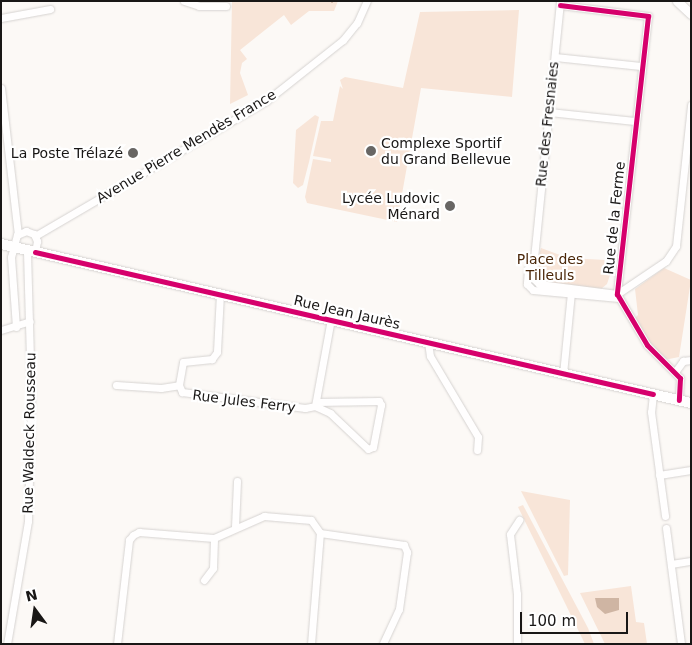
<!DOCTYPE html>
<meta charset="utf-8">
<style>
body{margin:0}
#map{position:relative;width:692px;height:645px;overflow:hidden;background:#fcf9f6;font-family:"DejaVu Sans",sans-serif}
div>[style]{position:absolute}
.green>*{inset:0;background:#f8e5d8}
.water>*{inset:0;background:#cfb5a3}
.stream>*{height:2px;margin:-1px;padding:0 1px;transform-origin:1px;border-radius:1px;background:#cfb5a3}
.roads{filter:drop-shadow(0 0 1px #d6d3d1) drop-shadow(0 0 1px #d6d3d1)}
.minor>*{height:7px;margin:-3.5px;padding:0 3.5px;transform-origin:3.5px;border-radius:3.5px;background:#fffefe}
.tertiary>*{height:9px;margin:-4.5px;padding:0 4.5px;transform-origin:4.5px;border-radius:4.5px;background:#fffefe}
.secondary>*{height:10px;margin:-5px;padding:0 5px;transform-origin:5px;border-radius:5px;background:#fffefe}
.cycleway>*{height:5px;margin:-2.5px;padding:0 2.5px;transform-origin:2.5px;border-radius:2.5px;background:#d6006c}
.dots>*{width:14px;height:14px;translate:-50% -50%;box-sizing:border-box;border:2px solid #fff;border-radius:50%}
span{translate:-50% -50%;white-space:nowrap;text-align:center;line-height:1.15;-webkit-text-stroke:4.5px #fff;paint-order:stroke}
.street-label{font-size:14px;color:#191716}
.poi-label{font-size:14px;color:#191716}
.left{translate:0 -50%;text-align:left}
.right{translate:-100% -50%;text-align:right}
.park-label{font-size:14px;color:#4a2608}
.frame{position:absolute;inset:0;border:2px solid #191716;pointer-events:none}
.north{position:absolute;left:10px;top:585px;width:50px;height:50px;-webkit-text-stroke:4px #fff;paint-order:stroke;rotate:346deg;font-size:14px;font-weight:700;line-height:20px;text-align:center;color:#191716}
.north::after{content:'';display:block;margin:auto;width:18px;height:22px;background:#191716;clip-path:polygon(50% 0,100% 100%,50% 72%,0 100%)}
.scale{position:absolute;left:520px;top:612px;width:108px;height:22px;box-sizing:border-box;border:2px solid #191716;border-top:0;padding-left:6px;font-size:15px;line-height:18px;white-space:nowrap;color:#191716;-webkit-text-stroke:4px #fff;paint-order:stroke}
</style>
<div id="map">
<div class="green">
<i style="clip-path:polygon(232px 1px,338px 1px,334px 11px,309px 11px,291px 25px,284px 15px,240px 50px,247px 59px,242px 63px,240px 73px,248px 95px,230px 104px)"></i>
<i style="clip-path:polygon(519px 10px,512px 97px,421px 88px,397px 222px,307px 203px,305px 197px,313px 159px,331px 162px,331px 159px,313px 156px,321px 121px,333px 121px,340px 86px,343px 89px,340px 80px,345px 77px,403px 88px,420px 12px)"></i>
<i style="clip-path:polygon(315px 115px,319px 117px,309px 162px,303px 185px,298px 188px,293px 183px,296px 130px)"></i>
<i style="clip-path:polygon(541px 248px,568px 258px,606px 260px,613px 266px,607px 284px,601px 289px,540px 282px,534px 274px)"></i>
<i style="clip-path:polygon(664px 268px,691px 280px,679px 357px,669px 359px,663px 358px,649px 344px,635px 318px,638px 315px,635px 289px)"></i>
<i style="clip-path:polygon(521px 491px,570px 500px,568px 575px,564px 576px)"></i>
<i style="clip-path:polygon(523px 505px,588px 628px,594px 644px,585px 644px,518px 507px)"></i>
<i style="clip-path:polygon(631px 586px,636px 622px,644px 623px,647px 644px,605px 644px,580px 593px)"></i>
</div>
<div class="water">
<i style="clip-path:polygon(595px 598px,619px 598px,619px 610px,605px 614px,597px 607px)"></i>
</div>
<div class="stream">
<i style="left:332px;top:2px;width:1px;rotate:-90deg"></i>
</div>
<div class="roads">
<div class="minor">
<i style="left:184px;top:1px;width:16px;rotate:18deg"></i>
<i style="left:199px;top:6px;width:27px"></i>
<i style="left:560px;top:2px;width:276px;rotate:95.8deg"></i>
<i style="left:532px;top:277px;width:10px;rotate:45deg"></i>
<i style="left:539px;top:284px;width:79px;rotate:7.3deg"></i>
<i style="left:560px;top:5px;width:89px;rotate:7.1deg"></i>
<i style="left:648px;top:16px;width:280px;rotate:96.4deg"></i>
<i style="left:617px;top:294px;width:59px;rotate:59.5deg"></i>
<i style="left:647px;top:345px;width:47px;rotate:45deg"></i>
<i style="left:680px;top:378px;width:22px;rotate:93deg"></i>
<i style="left:1px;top:18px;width:50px;rotate:-10.4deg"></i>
<i style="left:555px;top:57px;width:86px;rotate:6deg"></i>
<i style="left:1px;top:88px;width:147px;rotate:83.4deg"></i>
<i style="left:549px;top:112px;width:86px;rotate:6deg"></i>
<i style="left:35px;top:236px;width:268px;rotate:-30.3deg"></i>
<i style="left:266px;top:101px;width:98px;rotate:-38.4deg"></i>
<i style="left:343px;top:40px;width:22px;rotate:-51deg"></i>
<i style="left:357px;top:23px;width:24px;rotate:-66deg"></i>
<i style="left:528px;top:268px;width:16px;rotate:94deg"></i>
<i style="left:527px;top:284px;width:8px;rotate:45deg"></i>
<i style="left:533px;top:290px;width:86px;rotate:5.3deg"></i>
<i style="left:220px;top:294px;width:58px;rotate:93deg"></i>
<i style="left:217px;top:352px;width:9px;rotate:126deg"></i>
<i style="left:212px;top:359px;width:29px;rotate:174deg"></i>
<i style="left:183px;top:362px;width:23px;rotate:100deg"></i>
<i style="left:179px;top:385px;width:8px;rotate:67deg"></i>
<i style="left:182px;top:392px;width:124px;rotate:7.4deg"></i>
<i style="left:305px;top:408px;width:10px;rotate:-11deg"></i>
<i style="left:617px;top:294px;width:59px;rotate:-34deg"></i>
<i style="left:666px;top:261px;width:18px;rotate:-56deg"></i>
<i style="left:676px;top:246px;width:142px;rotate:-83.9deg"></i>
<i style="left:16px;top:327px;width:70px;rotate:-94.1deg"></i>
<i style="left:11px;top:257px;width:23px;rotate:-75deg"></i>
<i style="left:17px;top:235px;width:10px;rotate:-24deg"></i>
<i style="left:26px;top:231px;width:9px;rotate:21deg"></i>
<i style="left:34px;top:234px;width:8px;rotate:67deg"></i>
<i style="left:37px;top:241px;width:11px;rotate:100deg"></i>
<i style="left:1px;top:330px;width:30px;rotate:-17deg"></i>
<i style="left:428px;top:342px;width:14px;rotate:82deg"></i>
<i style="left:430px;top:356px;width:94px;rotate:59.3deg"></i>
<i style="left:478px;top:437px;width:13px;rotate:94deg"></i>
<i style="left:675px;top:372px;width:14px;rotate:-54deg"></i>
<i style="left:683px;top:361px;width:8px;rotate:-7deg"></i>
<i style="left:563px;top:374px;width:82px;rotate:-84.4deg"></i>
<i style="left:116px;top:385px;width:45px;rotate:3.8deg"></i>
<i style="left:161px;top:388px;width:18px;rotate:-9deg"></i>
<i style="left:653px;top:394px;width:18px;rotate:96deg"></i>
<i style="left:651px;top:412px;width:105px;rotate:82.3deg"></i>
<i style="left:315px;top:406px;width:17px;rotate:25deg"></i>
<i style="left:330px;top:413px;width:52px;rotate:43.5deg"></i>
<i style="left:368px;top:449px;width:5px;rotate:-22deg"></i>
<i style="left:373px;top:447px;width:43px;rotate:-79.2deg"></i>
<i style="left:381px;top:405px;width:4px;rotate:-117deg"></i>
<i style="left:379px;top:401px;width:63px;rotate:179.1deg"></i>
<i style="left:315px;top:406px;width:88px;rotate:-79.6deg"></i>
<i style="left:659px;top:475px;width:32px;rotate:-9deg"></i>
<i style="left:235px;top:527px;width:46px;rotate:-87.5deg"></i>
<i style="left:666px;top:528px;width:117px;rotate:82.6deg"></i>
<i style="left:671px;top:564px;width:20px;rotate:-9deg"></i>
<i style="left:204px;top:580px;width:15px;rotate:-53deg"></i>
<i style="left:213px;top:568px;width:30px;rotate:-88deg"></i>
<i style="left:7px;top:644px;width:125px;rotate:-80.3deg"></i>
<i style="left:28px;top:521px;width:126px;rotate:-88.6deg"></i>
<i style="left:31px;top:395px;width:145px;rotate:-91.6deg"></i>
<i style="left:117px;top:644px;width:105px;rotate:-83.4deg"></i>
<i style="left:129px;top:540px;width:6px;rotate:-51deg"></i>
<i style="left:133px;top:535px;width:7px;rotate:-27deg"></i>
<i style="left:139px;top:532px;width:75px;rotate:4.6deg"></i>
<i style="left:214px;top:538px;width:55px;rotate:-23.7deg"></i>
<i style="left:264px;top:516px;width:47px;rotate:4.9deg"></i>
<i style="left:311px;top:520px;width:16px;rotate:55deg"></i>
<i style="left:311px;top:644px;width:111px;rotate:-85.4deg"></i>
<i style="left:320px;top:533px;width:85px;rotate:8.1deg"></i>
<i style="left:404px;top:545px;width:8px;rotate:67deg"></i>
<i style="left:407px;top:552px;width:58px;rotate:98deg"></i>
<i style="left:399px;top:609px;width:38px;rotate:115deg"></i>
<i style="left:517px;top:644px;width:50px;rotate:-90deg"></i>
<i style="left:517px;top:594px;width:60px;rotate:-96.7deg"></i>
<i style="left:510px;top:534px;width:17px;rotate:-57deg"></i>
</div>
<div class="tertiary">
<i style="left:677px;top:1px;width:19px;rotate:43deg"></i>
</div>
<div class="secondary">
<i style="left:1px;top:244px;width:708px;rotate:12.98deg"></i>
</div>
</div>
<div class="cycleway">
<i style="left:560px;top:5px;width:89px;rotate:7.1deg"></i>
<i style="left:648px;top:16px;width:280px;rotate:96.4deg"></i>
<i style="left:617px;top:294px;width:59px;rotate:59.5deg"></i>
<i style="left:647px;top:345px;width:47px;rotate:45deg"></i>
<i style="left:680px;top:378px;width:22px;rotate:93deg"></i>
<i style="left:35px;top:252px;width:634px;rotate:12.94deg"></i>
</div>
<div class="dots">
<i style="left:371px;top:151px;background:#686664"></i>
<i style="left:133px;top:153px;background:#686664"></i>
<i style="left:450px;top:206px;background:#686664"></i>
</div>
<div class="street-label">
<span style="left:547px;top:124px;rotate:-84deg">Rue des Fresnaies</span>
<span style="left:186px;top:146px;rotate:-31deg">Avenue Pierre Mendès France</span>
<span style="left:614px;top:218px;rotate:-84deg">Rue de la Ferme</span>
<span style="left:347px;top:312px;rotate:13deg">Rue Jean Jaurès</span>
<span style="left:244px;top:401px;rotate:7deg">Rue Jules Ferry</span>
<span style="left:29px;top:433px;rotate:-89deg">Rue Waldeck Rousseau</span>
</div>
<div class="poi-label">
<span class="left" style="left:381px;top:151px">Complexe Sportif<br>du Grand Bellevue</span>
<span class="right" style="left:123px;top:153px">La Poste Trélazé</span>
<span class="right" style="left:440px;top:206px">Lycée Ludovic<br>Ménard</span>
</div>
<div class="park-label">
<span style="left:550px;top:267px">Place des<br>Tilleuls</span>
</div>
<div class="frame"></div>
<div class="north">N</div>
<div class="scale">100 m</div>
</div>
